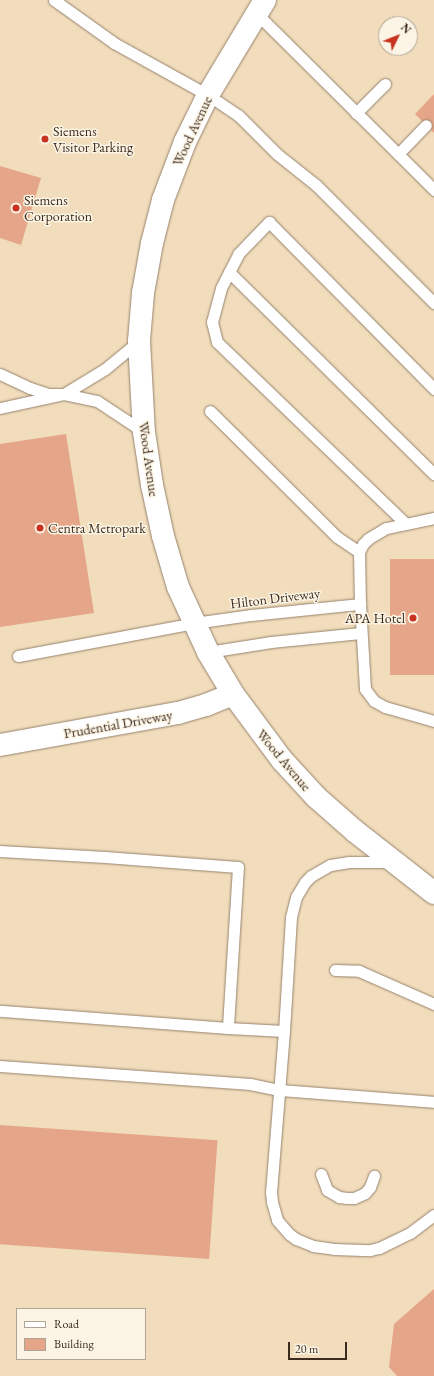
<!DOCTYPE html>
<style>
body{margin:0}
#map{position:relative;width:434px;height:1376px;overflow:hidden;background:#f1dcbc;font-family:"EB Garamond",serif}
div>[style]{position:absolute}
.building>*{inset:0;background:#e4a588;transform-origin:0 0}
.roads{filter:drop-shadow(0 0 1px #96836d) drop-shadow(0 0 1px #96836d)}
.service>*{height:11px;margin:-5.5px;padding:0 5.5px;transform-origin:5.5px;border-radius:5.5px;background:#fff}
.minor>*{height:22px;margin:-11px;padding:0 11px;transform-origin:11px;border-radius:11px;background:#fff}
.tertiary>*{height:22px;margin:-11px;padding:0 11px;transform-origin:11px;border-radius:11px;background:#fff}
.dots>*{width:11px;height:11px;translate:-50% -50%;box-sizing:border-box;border:2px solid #fcf5e5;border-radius:50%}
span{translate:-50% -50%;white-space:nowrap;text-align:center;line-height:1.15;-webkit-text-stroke:3px #fcf5e5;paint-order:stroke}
.poi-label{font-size:14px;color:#3b2a1e}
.left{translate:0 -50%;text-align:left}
.right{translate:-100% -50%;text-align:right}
.street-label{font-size:14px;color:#3b2a1e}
.legend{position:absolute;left:16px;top:1308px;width:130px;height:52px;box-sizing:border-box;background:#fcf5e5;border:1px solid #afa495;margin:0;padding:5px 7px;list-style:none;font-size:12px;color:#3b2a1e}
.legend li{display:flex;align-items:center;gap:8px;height:20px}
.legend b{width:20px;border:1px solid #afa495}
.north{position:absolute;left:378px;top:16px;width:40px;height:40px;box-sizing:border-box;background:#fcf5e5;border:1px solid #afa495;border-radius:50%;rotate:47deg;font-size:11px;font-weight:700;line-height:16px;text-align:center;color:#3b2a1e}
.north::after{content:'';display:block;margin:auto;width:14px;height:18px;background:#c8321e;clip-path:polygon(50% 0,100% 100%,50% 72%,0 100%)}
.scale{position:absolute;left:288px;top:1342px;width:59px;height:18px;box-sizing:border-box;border:2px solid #3b2a1e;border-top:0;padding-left:5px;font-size:12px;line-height:14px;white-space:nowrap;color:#3b2a1e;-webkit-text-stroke:3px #fcf5e5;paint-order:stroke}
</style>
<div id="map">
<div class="building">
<i style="clip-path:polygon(434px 94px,434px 133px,415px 114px)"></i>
<i style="clip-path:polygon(0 166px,41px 178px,21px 245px,0 238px)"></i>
<i style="clip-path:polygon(66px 434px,94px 613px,0 627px,0 444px)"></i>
<i style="left:434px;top:559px;width:116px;height:44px;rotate:90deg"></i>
<i style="left:0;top:1125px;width:218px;height:119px;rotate:4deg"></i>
<i style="clip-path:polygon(434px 1289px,434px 1376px,397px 1376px,389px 1367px,394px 1324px)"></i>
</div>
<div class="roads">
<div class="service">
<i style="left:54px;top:0;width:74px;rotate:35.6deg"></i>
<i style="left:114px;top:43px;width:107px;rotate:29deg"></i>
<i style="left:208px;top:95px;width:36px;rotate:34deg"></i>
<i style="left:238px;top:115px;width:55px;rotate:45deg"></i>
<i style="left:277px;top:154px;width:50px;rotate:38.5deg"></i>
<i style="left:316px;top:185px;width:167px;rotate:45deg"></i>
<i style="left:257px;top:14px;width:250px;rotate:44.8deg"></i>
<i style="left:356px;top:113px;width:41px;rotate:-45deg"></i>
<i style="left:398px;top:154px;width:40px;rotate:-46deg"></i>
<i style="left:229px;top:272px;width:288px;rotate:44.6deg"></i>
<i style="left:0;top:374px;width:33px;rotate:25deg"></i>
<i style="left:30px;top:388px;width:20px;rotate:18deg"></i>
<i style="left:49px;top:394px;width:15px"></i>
<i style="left:64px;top:394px;width:34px;rotate:12deg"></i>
<i style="left:97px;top:401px;width:56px;rotate:33.4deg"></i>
<i style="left:0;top:408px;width:66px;rotate:-12.3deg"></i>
<i style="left:64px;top:394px;width:48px;rotate:-31.4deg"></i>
<i style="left:105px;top:369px;width:44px;rotate:-39.5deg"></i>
<i style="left:210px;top:411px;width:179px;rotate:44.8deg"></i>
<i style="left:337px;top:537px;width:27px;rotate:34deg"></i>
<i style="left:434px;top:518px;width:49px;rotate:168.2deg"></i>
<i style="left:386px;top:528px;width:21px;rotate:149deg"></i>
<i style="left:368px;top:539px;width:7px;rotate:135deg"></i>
<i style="left:363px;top:544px;width:9px;rotate:117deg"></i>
<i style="left:359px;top:552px;width:52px;rotate:88.9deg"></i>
<i style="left:360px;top:604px;width:85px;rotate:86.6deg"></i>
<i style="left:365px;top:689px;width:15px;rotate:53deg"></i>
<i style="left:374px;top:701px;width:13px;rotate:29deg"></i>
<i style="left:385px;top:707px;width:51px;rotate:15.9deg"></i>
<i style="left:406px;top:524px;width:262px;rotate:-136.1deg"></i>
<i style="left:217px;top:342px;width:21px;rotate:-104deg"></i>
<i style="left:212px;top:322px;width:35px;rotate:-75deg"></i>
<i style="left:221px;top:288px;width:38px;rotate:-63deg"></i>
<i style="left:238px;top:254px;width:45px;rotate:-45.9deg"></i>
<i style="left:269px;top:222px;width:235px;rotate:45.3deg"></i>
<i style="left:208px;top:652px;width:64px;rotate:-9deg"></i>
<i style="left:271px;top:642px;width:90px;rotate:-5.7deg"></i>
<i style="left:18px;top:656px;width:179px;rotate:-10.6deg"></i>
<i style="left:194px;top:623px;width:58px;rotate:-8deg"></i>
<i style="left:251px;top:615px;width:110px;rotate:-5.8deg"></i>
<i style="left:0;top:851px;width:105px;rotate:3.3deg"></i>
<i style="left:105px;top:857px;width:133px;rotate:4.3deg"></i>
<i style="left:238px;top:867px;width:161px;rotate:93.6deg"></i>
<i style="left:228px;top:1028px;width:229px;rotate:-175.7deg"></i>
<i style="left:391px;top:862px;width:42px;rotate:180deg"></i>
<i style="left:349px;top:862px;width:19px;rotate:171deg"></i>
<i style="left:330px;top:865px;width:22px;rotate:150deg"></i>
<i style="left:311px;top:876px;width:8px;rotate:135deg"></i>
<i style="left:305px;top:882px;width:17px;rotate:121deg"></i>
<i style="left:296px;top:897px;width:21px;rotate:104deg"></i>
<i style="left:291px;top:917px;width:114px;rotate:93.5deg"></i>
<i style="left:284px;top:1031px;width:162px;rotate:94.6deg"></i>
<i style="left:271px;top:1192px;width:10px;rotate:84deg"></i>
<i style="left:272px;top:1202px;width:19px;rotate:74deg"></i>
<i style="left:277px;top:1220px;width:18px;rotate:49deg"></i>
<i style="left:289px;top:1234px;width:9px;rotate:36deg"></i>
<i style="left:296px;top:1239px;width:18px;rotate:22deg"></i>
<i style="left:313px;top:1246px;width:21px;rotate:8deg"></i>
<i style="left:334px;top:1249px;width:36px;rotate:2deg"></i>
<i style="left:370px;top:1250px;width:9px;rotate:-13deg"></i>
<i style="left:379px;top:1248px;width:34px;rotate:-26deg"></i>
<i style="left:410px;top:1233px;width:30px;rotate:-37deg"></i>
<i style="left:335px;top:970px;width:24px;rotate:2deg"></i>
<i style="left:359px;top:971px;width:82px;rotate:23.7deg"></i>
<i style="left:228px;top:1028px;width:56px;rotate:3.1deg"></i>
<i style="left:0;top:1066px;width:251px;rotate:4.1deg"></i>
<i style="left:250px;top:1084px;width:30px;rotate:12deg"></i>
<i style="left:279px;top:1090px;width:155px;rotate:4.4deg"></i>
<i style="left:321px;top:1174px;width:17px;rotate:69deg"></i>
<i style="left:327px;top:1190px;width:14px;rotate:30deg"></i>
<i style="left:339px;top:1197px;width:8px;rotate:7deg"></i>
<i style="left:347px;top:1198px;width:7px"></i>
<i style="left:354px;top:1198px;width:12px;rotate:-24deg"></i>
<i style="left:365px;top:1193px;width:8px;rotate:-50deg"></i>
<i style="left:370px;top:1187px;width:12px;rotate:-70deg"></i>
</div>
<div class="minor">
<i style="left:0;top:745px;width:181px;rotate:-10.2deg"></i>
<i style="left:178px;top:713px;width:29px;rotate:-16deg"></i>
<i style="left:206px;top:705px;width:29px;rotate:-22deg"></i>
</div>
<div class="tertiary">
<i style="left:265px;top:0;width:111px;rotate:121deg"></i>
<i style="left:208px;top:95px;width:52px;rotate:116.1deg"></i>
<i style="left:185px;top:142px;width:62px;rotate:110.8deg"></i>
<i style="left:163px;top:200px;width:44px;rotate:104.3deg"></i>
<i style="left:152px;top:243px;width:51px;rotate:100.2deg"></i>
<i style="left:143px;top:293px;width:48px;rotate:94.8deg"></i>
<i style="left:139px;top:341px;width:91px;rotate:86.9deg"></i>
<i style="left:144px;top:432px;width:54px;rotate:81.4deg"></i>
<i style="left:152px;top:485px;width:52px;rotate:77.8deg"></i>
<i style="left:163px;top:536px;width:53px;rotate:73.6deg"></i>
<i style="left:178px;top:587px;width:72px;rotate:65.2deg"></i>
<i style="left:208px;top:652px;width:49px;rotate:59.2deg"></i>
<i style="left:233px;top:694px;width:82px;rotate:53.4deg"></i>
<i style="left:282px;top:760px;width:50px;rotate:47.4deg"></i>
<i style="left:316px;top:797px;width:53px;rotate:41.2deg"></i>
<i style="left:356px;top:832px;width:99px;rotate:38deg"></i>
</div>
</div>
<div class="dots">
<i style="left:45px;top:139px;background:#c8321e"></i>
<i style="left:16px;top:208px;background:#c8321e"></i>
<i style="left:40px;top:528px;background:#c8321e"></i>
<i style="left:413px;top:618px;background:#c8321e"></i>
</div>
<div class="poi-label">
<span class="left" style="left:53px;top:139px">Siemens<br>Visitor Parking</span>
<span class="left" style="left:24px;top:208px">Siemens<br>Corporation</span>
<span class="left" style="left:48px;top:528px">Centra Metropark</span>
<span class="right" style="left:405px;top:618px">APA Hotel</span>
</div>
<div class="street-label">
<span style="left:192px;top:131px;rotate:-65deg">Wood Avenue</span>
<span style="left:149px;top:459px;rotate:82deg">Wood Avenue</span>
<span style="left:275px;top:598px;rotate:-7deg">Hilton Driveway</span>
<span style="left:118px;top:724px;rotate:-10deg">Prudential Driveway</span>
<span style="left:284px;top:760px;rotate:50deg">Wood Avenue</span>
</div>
<ul class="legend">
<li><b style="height:5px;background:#fff"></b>Road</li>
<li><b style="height:11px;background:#e4a588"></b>Building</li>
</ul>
<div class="north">N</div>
<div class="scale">20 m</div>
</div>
